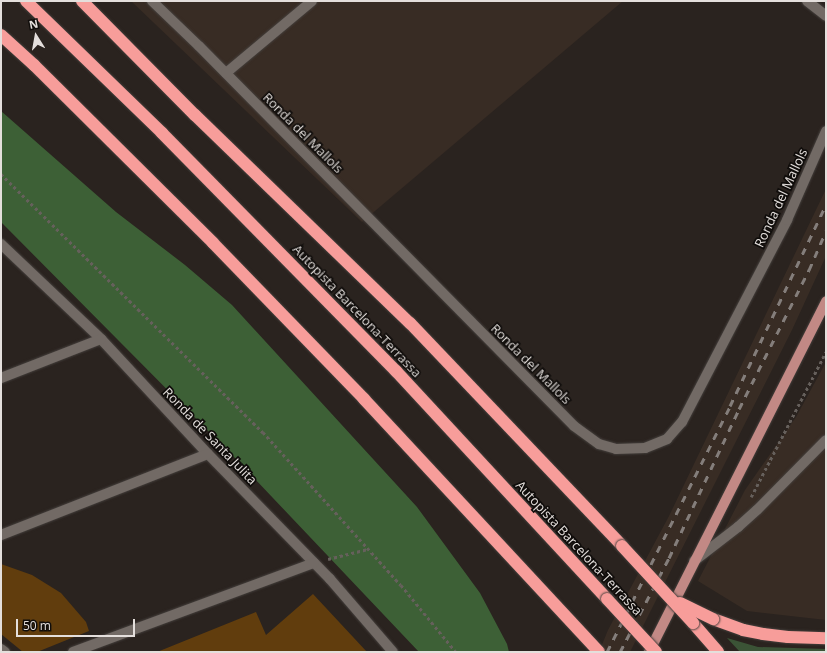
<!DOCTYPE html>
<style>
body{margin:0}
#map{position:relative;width:827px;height:653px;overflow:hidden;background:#2a231f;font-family:"Open Sans",sans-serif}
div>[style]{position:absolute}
.built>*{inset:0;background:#382c24}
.green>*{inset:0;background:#3b5336}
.forest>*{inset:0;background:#3d6036}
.building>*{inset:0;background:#613d0d}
.path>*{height:2.5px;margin-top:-1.25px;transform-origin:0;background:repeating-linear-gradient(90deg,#66605c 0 3px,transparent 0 6px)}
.roads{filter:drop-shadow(0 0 1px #443f3c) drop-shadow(0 0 1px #443f3c)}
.minor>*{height:10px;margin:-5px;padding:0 5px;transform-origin:5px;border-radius:5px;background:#726a65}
.major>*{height:10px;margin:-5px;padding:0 5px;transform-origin:5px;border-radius:5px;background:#c28985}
.highway>*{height:12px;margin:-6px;padding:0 6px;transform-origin:6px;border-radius:6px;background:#f79d9a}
.rail>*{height:3px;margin-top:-1.5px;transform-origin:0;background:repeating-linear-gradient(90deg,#847e7b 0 7px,transparent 0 14px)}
.bridges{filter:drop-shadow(0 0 1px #443f3c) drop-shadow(0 0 1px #443f3c)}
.highway-bridge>*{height:12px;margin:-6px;padding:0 6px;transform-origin:6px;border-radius:6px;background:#f79d9a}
span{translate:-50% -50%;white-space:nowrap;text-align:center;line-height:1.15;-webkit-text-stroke:3.5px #100d0b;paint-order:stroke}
.street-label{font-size:13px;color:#e4dfdc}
.frame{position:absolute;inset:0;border:2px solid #e4dfdc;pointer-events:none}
.north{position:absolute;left:16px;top:16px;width:40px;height:40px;-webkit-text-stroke:3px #100d0b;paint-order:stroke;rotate:349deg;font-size:11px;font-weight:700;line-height:16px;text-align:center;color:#e4dfdc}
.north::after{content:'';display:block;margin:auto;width:14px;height:18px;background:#e4dfdc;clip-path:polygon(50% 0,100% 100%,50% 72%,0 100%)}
.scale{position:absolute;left:16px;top:619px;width:119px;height:18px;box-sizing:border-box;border:2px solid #e4dfdc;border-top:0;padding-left:5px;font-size:12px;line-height:14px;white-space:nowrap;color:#e4dfdc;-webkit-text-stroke:3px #100d0b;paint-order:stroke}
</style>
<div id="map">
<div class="built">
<i style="clip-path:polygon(131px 1px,623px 1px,362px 222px)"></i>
<i style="clip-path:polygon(826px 189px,826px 256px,792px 330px,630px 652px,599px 652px,608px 630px,669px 516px)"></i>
<i style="clip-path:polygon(826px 362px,826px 620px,747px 611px,698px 581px,745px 490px,796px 417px)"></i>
</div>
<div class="green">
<i style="clip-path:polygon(727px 638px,758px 647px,826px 649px,826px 652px,740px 652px)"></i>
</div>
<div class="forest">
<i style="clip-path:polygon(1px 111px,116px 212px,185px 265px,232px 305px,417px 507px,480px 593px,507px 644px,509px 652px,419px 652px,236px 459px,1px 222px)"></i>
</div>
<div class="building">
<i style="clip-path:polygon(1px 564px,32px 575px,61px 593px,86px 622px,89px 631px,37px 652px,23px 652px,1px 634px)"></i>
<i style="clip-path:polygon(313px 594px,367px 652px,157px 652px,256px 612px,266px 635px)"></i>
</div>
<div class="path">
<i style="left:1px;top:174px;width:368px;rotate:44.6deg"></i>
<i style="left:263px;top:432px;width:206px;rotate:48deg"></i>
<i style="left:401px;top:585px;width:87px;rotate:50.6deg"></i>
<i style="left:751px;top:497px;width:163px;rotate:-62.7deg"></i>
<i style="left:328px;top:559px;width:41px;rotate:-14deg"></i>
</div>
<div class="roads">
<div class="minor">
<i style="left:152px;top:1px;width:65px;rotate:43.8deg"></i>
<i style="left:199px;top:46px;width:534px;rotate:45.38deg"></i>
<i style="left:574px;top:426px;width:31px;rotate:36deg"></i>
<i style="left:599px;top:444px;width:18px;rotate:16deg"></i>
<i style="left:616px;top:449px;width:29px;rotate:-2deg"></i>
<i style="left:645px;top:448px;width:24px;rotate:-22deg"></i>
<i style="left:667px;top:439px;width:23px;rotate:-49deg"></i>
<i style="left:682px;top:422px;width:228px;rotate:-62.5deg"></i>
<i style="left:787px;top:220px;width:97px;rotate:-66.3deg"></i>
<i style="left:807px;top:1px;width:24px;rotate:38deg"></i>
<i style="left:226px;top:73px;width:112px;rotate:-39.9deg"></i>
<i style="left:1px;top:244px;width:138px;rotate:43.5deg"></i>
<i style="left:101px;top:339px;width:157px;rotate:47.1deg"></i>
<i style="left:208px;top:454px;width:175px;rotate:45.7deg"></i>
<i style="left:330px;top:579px;width:96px;rotate:49.2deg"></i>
<i style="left:1px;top:378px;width:107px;rotate:-21.3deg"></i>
<i style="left:1px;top:535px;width:222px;rotate:-21.4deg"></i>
<i style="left:694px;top:561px;width:56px;rotate:-37.7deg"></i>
<i style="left:738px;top:527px;width:25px;rotate:-42deg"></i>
<i style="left:757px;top:510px;width:98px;rotate:-45.4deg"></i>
<i style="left:1px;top:649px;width:5px;rotate:37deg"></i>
<i style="left:73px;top:652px;width:257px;rotate:-20.3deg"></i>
</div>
<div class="major">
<i style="left:649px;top:652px;width:393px;rotate:-63.2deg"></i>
</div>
<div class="highway">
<i style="left:26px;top:1px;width:190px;rotate:44.1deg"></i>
<i style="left:162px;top:133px;width:334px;rotate:45.5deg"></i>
<i style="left:396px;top:371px;width:311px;rotate:47.2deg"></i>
<i style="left:82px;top:1px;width:161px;rotate:45.3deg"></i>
<i style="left:195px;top:115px;width:299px;rotate:44.1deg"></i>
<i style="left:410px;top:323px;width:308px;rotate:46.4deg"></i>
<i style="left:1px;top:35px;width:45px;rotate:42.3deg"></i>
<i style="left:34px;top:65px;width:252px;rotate:44.8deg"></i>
<i style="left:213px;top:243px;width:217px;rotate:45.9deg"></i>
<i style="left:364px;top:399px;width:345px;rotate:47.1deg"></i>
<i style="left:713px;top:619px;width:32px;rotate:20deg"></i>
<i style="left:743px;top:630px;width:20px;rotate:11deg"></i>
<i style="left:763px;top:634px;width:25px;rotate:7deg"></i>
<i style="left:788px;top:637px;width:38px;rotate:2deg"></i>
<i style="left:693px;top:623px;width:38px;rotate:49deg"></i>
</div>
</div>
<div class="rail">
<i style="left:607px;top:652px;width:275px;rotate:-63.4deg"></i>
<i style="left:730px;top:406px;width:223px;rotate:-64.5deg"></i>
<i style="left:620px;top:652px;width:106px;rotate:-62.5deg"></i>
<i style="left:669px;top:558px;width:165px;rotate:-64.8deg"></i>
<i style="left:739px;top:409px;width:156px;rotate:-63.3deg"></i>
<i style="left:809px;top:270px;width:43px;rotate:-66.4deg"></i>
</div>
<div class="bridges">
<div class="highway-bridge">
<i style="left:622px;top:546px;width:105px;rotate:47.3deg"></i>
<i style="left:607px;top:599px;width:72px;rotate:47.2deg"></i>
<i style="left:680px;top:603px;width:37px;rotate:26deg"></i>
</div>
</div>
<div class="street-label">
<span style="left:303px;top:133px;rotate:45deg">Ronda del Mallols</span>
<span style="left:781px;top:198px;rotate:-65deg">Ronda del Mallols</span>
<span style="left:357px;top:311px;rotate:46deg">Autopista Barcelona-Terrassa</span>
<span style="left:531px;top:364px;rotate:45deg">Ronda del Mallols</span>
<span style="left:210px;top:436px;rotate:46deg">Ronda de Santa Julita</span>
<span style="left:579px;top:548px;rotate:47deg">Autopista Barcelona-Terrassa</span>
</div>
<div class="frame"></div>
<div class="north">N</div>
<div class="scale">50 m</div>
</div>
